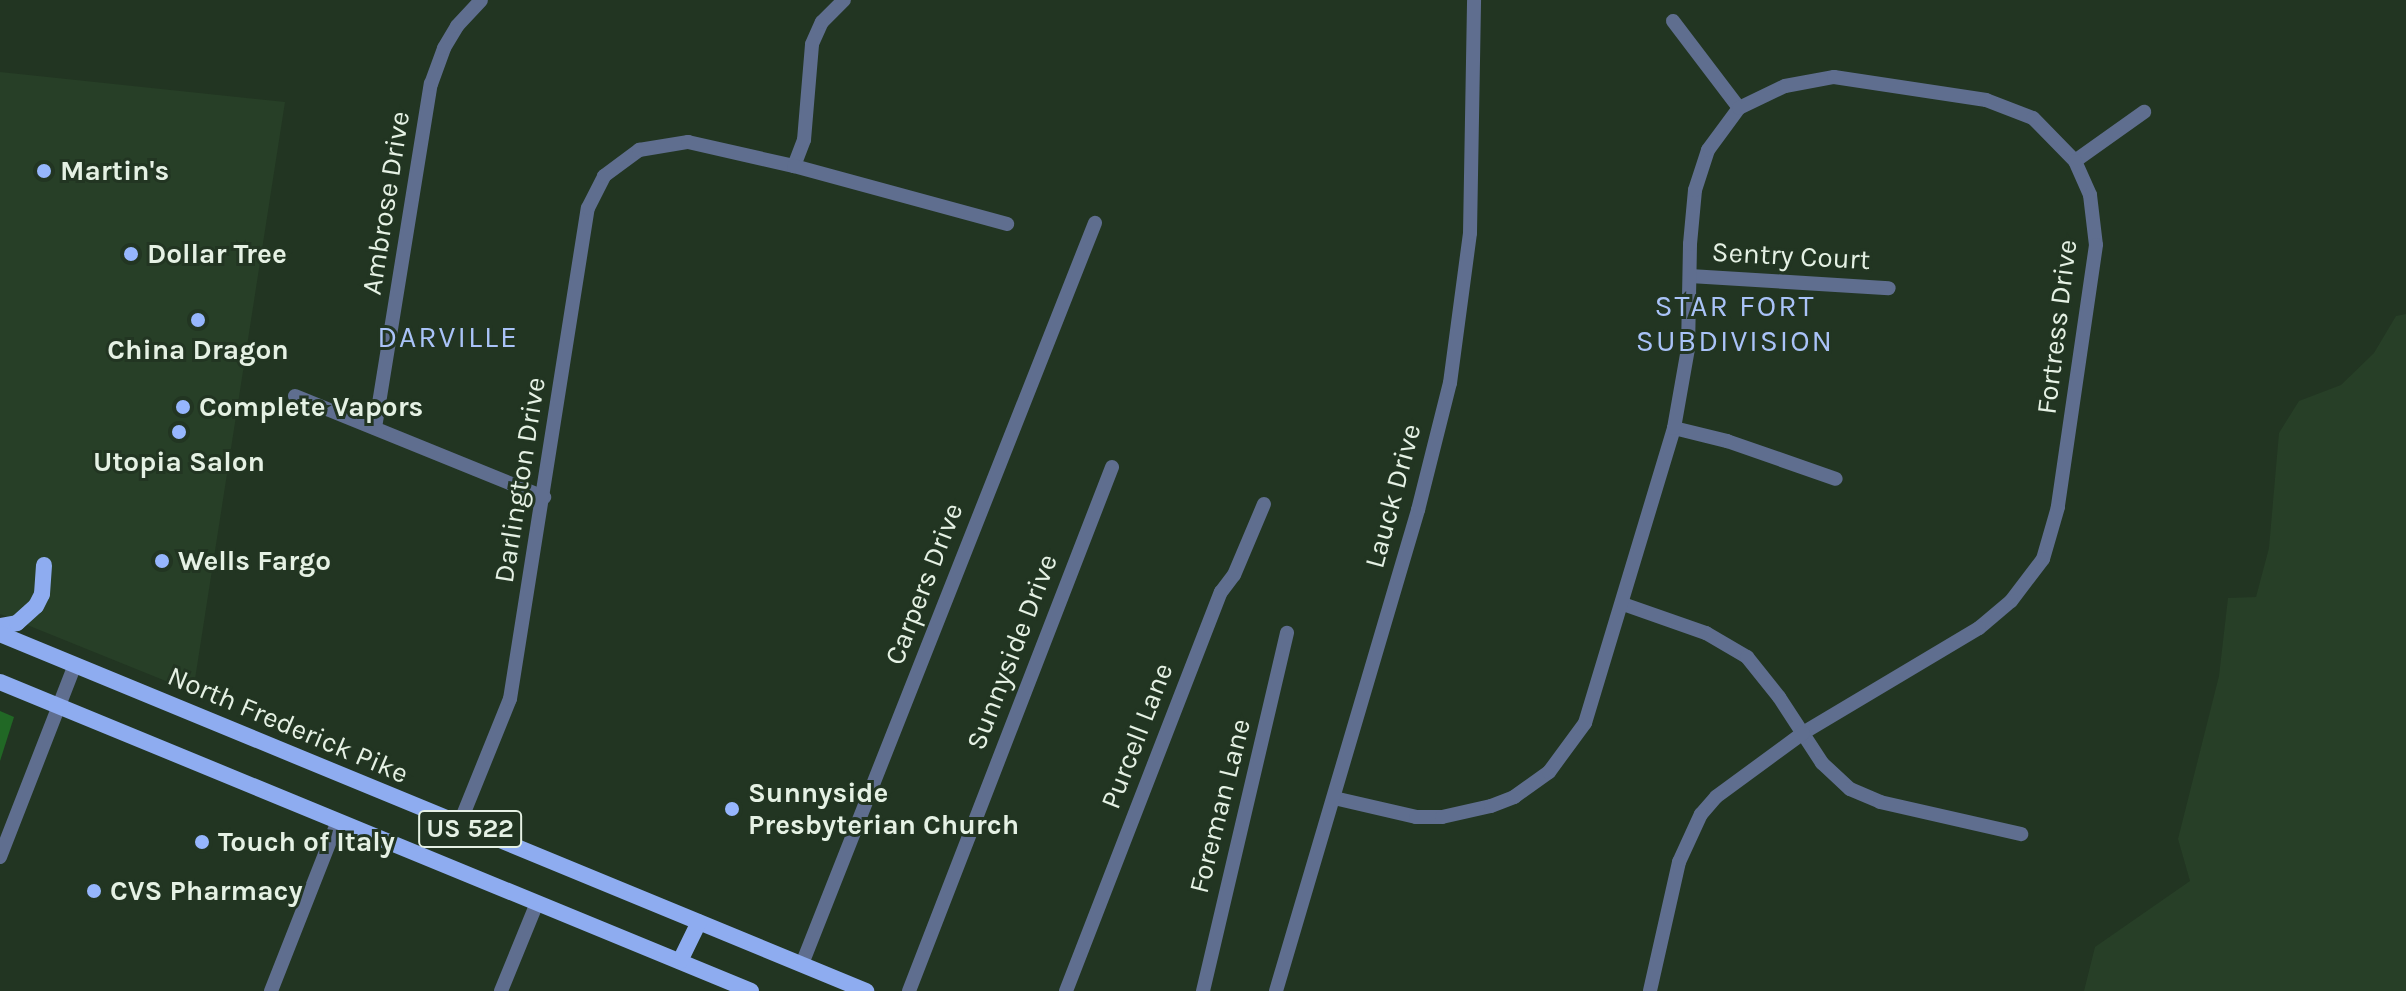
<!DOCTYPE html>
<style>
body{margin:0}
#map{position:relative;width:2406px;height:991px;overflow:hidden;background:#223522;font-family:Karla,sans-serif}
div>[style]{position:absolute}
.built>*{inset:0;background:#273f27}
.forest>*{inset:0;background:#216825}
.minor>*{height:14px;margin:-7px;padding:0 7px;transform-origin:7px;border-radius:7px;background:#5f6e8f}
.major>*{height:16px;margin:-8px;padding:0 8px;transform-origin:8px;border-radius:8px;background:#8eacf0}
.dots>*{width:22px;height:22px;translate:-50% -50%;box-sizing:border-box;border:4px solid #223522;border-radius:50%}
span{translate:-50% -50%;white-space:nowrap;text-align:center;line-height:1.15;-webkit-text-stroke:6px #223522;paint-order:stroke}
.shield-label span{padding:2px 6px;background:#223522;border:2px solid;border-radius:6px;-webkit-text-stroke-width:0}
.shield-label{font-size:26px;color:#e5f1e4;font-weight:700}
.poi-label{font-size:28px;color:#e5f1e4;font-weight:700}
.left{translate:0 -50%;text-align:left}
.street-label{font-size:28px;color:#e5f1e4}
.neighbourhood-label{font-size:30px;color:#aac3f8;letter-spacing:2px}
</style>
<div id="map">
<div class="built">
<i style="clip-path:polygon(0 72px,285px 102px,193px 692px,0 614px)"></i>
<i style="clip-path:polygon(2406px 314px,2406px 991px,2084px 991px,2095px 947px,2190px 881px,2178px 839px,2219px 676px,2228px 598px,2256px 597px,2269px 548px,2279px 433px,2299px 401px,2341px 385px,2374px 353px,2396px 316px)"></i>
</div>
<div class="forest">
<i style="clip-path:polygon(0 711px,14px 717px,0 761px)"></i>
</div>
<div class="minor">
<i style="left:1673px;top:21px;width:109px;rotate:52.8deg"></i>
<i style="left:2075px;top:161px;width:85px;rotate:-35.4deg"></i>
<i style="left:794px;top:166px;width:28px;rotate:-69deg"></i>
<i style="left:804px;top:140px;width:96px;rotate:-85.2deg"></i>
<i style="left:812px;top:44px;width:24px;rotate:-66deg"></i>
<i style="left:822px;top:22px;width:31px;rotate:-45deg"></i>
<i style="left:1690px;top:276px;width:199px;rotate:3.5deg"></i>
<i style="left:295px;top:396px;width:269px;rotate:22.1deg"></i>
<i style="left:375px;top:428px;width:349px;rotate:-80.8deg"></i>
<i style="left:431px;top:84px;width:38px;rotate:-70deg"></i>
<i style="left:444px;top:48px;width:26px;rotate:-59deg"></i>
<i style="left:457px;top:26px;width:35px;rotate:-47deg"></i>
<i style="left:1674px;top:428px;width:55px;rotate:13.8deg"></i>
<i style="left:1727px;top:441px;width:115px;rotate:19.2deg"></i>
<i style="left:1623px;top:604px;width:88px;rotate:19.3deg"></i>
<i style="left:1706px;top:633px;width:48px;rotate:30.3deg"></i>
<i style="left:1747px;top:657px;width:51px;rotate:51.3deg"></i>
<i style="left:1779px;top:697px;width:79px;rotate:56.9deg"></i>
<i style="left:1822px;top:763px;width:38px;rotate:43deg"></i>
<i style="left:1850px;top:789px;width:33px;rotate:23deg"></i>
<i style="left:1880px;top:802px;width:145px;rotate:12.8deg"></i>
<i style="left:1334px;top:798px;width:84px;rotate:13deg"></i>
<i style="left:1416px;top:817px;width:26px"></i>
<i style="left:1442px;top:817px;width:50px;rotate:-12.7deg"></i>
<i style="left:1491px;top:806px;width:25px;rotate:-21deg"></i>
<i style="left:1514px;top:797px;width:43px;rotate:-35.5deg"></i>
<i style="left:1549px;top:772px;width:61px;rotate:-53.7deg"></i>
<i style="left:1585px;top:723px;width:308px;rotate:-73.2deg"></i>
<i style="left:1674px;top:428px;width:80px;rotate:-80deg"></i>
<i style="left:1688px;top:349px;width:105px;rotate:-88.9deg"></i>
<i style="left:1690px;top:244px;width:54px;rotate:-84.7deg"></i>
<i style="left:1695px;top:190px;width:42px;rotate:-72deg"></i>
<i style="left:1708px;top:150px;width:52px;rotate:-53.6deg"></i>
<i style="left:1739px;top:108px;width:51px;rotate:-25.6deg"></i>
<i style="left:1785px;top:86px;width:50px;rotate:-10.4deg"></i>
<i style="left:1834px;top:77px;width:154px;rotate:8.6deg"></i>
<i style="left:1986px;top:100px;width:50px;rotate:21deg"></i>
<i style="left:2033px;top:118px;width:60px;rotate:45.7deg"></i>
<i style="left:2075px;top:161px;width:37px;rotate:66deg"></i>
<i style="left:2090px;top:195px;width:50px;rotate:83.2deg"></i>
<i style="left:2096px;top:245px;width:265px;rotate:98.3deg"></i>
<i style="left:2058px;top:507px;width:54px;rotate:106.1deg"></i>
<i style="left:2043px;top:559px;width:53px;rotate:127.3deg"></i>
<i style="left:2011px;top:601px;width:42px;rotate:139.8deg"></i>
<i style="left:1979px;top:628px;width:205px;rotate:149.2deg"></i>
<i style="left:1803px;top:733px;width:108px;rotate:143.7deg"></i>
<i style="left:1716px;top:797px;width:23px;rotate:131deg"></i>
<i style="left:1701px;top:814px;width:53px;rotate:114.6deg"></i>
<i style="left:1679px;top:862px;width:132px;rotate:102.7deg"></i>
<i style="left:459px;top:825px;width:136px;rotate:-68deg"></i>
<i style="left:510px;top:699px;width:497px;rotate:-81deg"></i>
<i style="left:588px;top:208px;width:36px;rotate:-63deg"></i>
<i style="left:604px;top:176px;width:44px;rotate:-36.6deg"></i>
<i style="left:639px;top:150px;width:50px;rotate:-9.3deg"></i>
<i style="left:688px;top:142px;width:109px;rotate:12.8deg"></i>
<i style="left:794px;top:166px;width:221px;rotate:15.2deg"></i>
<i style="left:0;top:857px;width:206px;rotate:-68.7deg"></i>
<i style="left:802px;top:964px;width:797px;rotate:-68.43deg"></i>
<i style="left:271px;top:991px;width:183px;rotate:-68.5deg"></i>
<i style="left:501px;top:991px;width:95px;rotate:-67.8deg"></i>
<i style="left:909px;top:991px;width:562px;rotate:-68.82deg"></i>
<i style="left:1066px;top:991px;width:428px;rotate:-68.8deg"></i>
<i style="left:1221px;top:592px;width:21px;rotate:-53deg"></i>
<i style="left:1234px;top:575px;width:77px;rotate:-67.1deg"></i>
<i style="left:1203px;top:991px;width:368px;rotate:-76.8deg"></i>
<i style="left:1276px;top:991px;width:502px;rotate:-73.55deg"></i>
<i style="left:1418px;top:510px;width:131px;rotate:-75.9deg"></i>
<i style="left:1450px;top:383px;width:151px;rotate:-82.4deg"></i>
<i style="left:1470px;top:233px;width:233px;rotate:-89deg"></i>
</div>
<div class="major">
<i style="left:0;top:626px;width:17px;rotate:-10deg"></i>
<i style="left:17px;top:623px;width:25px;rotate:-42deg"></i>
<i style="left:36px;top:606px;width:13px;rotate:-63deg"></i>
<i style="left:42px;top:594px;width:29px;rotate:-86deg"></i>
<i style="left:0;top:634px;width:937px;rotate:22.4deg"></i>
<i style="left:0;top:682px;width:812px;rotate:22.36deg"></i>
<i style="left:680px;top:961px;width:43px;rotate:-64deg"></i>
</div>
<div class="dots">
<i style="left:44px;top:171px;background:#96b6fd"></i>
<i style="left:131px;top:254px;background:#96b6fd"></i>
<i style="left:198px;top:320px;background:#96b6fd"></i>
<i style="left:183px;top:407px;background:#96b6fd"></i>
<i style="left:179px;top:432px;background:#96b6fd"></i>
<i style="left:162px;top:561px;background:#96b6fd"></i>
<i style="left:732px;top:809px;background:#96b6fd"></i>
<i style="left:202px;top:842px;background:#96b6fd"></i>
<i style="left:94px;top:891px;background:#96b6fd"></i>
</div>
<div class="shield-label">
<span style="left:470px;top:829px">US 522</span>
</div>
<div class="poi-label">
<span class="left" style="left:60px;top:171px">Martin's</span>
<span class="left" style="left:147px;top:254px">Dollar Tree</span>
<span style="left:198px;top:350px">China Dragon</span>
<span class="left" style="left:199px;top:407px">Complete Vapors</span>
<span style="left:179px;top:462px">Utopia Salon</span>
<span class="left" style="left:178px;top:561px">Wells Fargo</span>
<span class="left" style="left:748px;top:809px">Sunnyside<br>Presbyterian Church</span>
<span class="left" style="left:218px;top:842px">Touch of Italy</span>
<span class="left" style="left:110px;top:891px">CVS Pharmacy</span>
</div>
<div class="street-label">
<span style="left:386px;top:203px;rotate:-81deg">Ambrose Drive</span>
<span style="left:1791px;top:256px;rotate:3deg">Sentry Court</span>
<span style="left:2057px;top:327px;rotate:-83deg">Fortress Drive</span>
<span style="left:520px;top:480px;rotate:-81deg">Darlington Drive</span>
<span style="left:1393px;top:496px;rotate:-75deg">Lauck Drive</span>
<span style="left:924px;top:584px;rotate:-69deg">Carpers Drive</span>
<span style="left:1012px;top:652px;rotate:-69deg">Sunnyside Drive</span>
<span style="left:288px;top:725px;rotate:23deg">North Frederick Pike</span>
<span style="left:1137px;top:736px;rotate:-69deg">Purcell Lane</span>
<span style="left:1220px;top:806px;rotate:-76deg">Foreman Lane</span>
</div>
<div class="neighbourhood-label">
<span style="left:1735px;top:323px">STAR FORT<br>SUBDIVISION</span>
<span style="left:448px;top:337px">DARVILLE</span>
</div>
</div>
